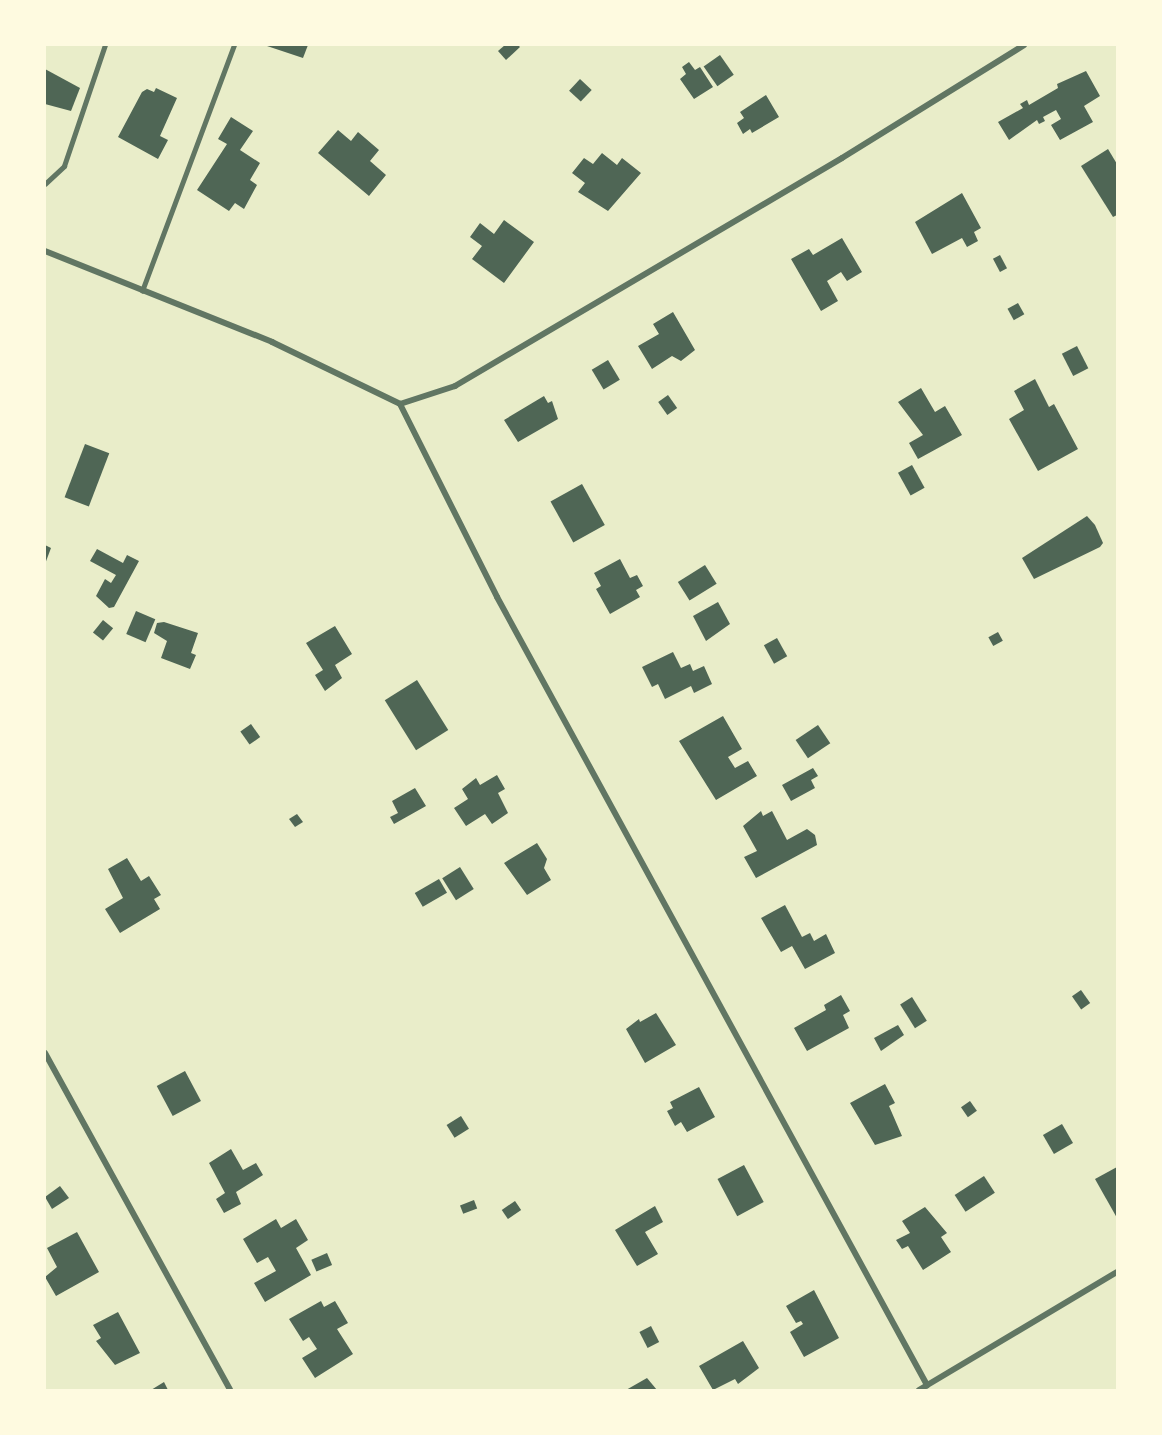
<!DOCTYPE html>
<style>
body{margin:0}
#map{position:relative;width:1162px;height:1435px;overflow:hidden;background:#e9edc9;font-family:"Fira Sans Condensed",sans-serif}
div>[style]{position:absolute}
.building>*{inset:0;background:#4f6655;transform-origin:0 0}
.service>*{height:4.5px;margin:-2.25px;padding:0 2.25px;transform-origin:2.25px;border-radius:2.25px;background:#617663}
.minor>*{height:6px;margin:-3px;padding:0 3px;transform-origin:3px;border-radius:3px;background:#617663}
span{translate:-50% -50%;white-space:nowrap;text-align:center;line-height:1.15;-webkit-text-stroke:4.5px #fefae0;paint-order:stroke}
.frame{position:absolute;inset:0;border:46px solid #fefae0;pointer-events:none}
</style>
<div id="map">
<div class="building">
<i style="clip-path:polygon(264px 45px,308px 45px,303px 58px)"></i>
<i style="clip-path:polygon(505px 45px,518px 45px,520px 47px,506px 60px,498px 51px)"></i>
<i style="left:720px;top:55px;width:24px;height:20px;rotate:55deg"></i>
<i style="clip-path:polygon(689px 62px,695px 70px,700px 67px,713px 87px,694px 99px,680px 79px,686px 74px,682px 67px)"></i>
<i style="clip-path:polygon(45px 69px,80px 88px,71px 111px,45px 104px)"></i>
<i style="clip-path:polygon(1086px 71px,1100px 96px,1084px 106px,1093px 122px,1060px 140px,1051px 125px,1061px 119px,1056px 110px,1043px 117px,1045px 121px,1039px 124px,1037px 120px,1009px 140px,998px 122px,1023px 108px,1020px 104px,1027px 100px,1029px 105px,1058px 88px,1057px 84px)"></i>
<i style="left:580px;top:79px;width:16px;height:16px;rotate:43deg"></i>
<i style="clip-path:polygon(156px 88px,177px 98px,160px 136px,168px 140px,158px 159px,118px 137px,142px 92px,147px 89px,154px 92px)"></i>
<i style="clip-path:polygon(766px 95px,779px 117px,752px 133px,750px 129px,743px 134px,737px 123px,744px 118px,740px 112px)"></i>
<i style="clip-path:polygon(231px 117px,253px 131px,240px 150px,260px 163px,250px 180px,257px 185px,244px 209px,235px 203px,229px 211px,197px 190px,227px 144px,218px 139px)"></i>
<i style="clip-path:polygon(338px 130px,351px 141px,358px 132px,379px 150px,370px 161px,386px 175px,369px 196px,318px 153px)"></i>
<i style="clip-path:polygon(1108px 149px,1117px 164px,1117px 215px,1113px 217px,1081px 166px)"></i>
<i style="clip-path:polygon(602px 153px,617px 165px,622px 158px,641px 173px,608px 211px,578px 192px,585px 183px,572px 173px,584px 158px,593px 164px)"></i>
<i style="clip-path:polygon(962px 193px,981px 228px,974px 232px,978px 241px,967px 247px,962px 238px,932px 254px,915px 222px)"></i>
<i style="clip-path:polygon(504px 220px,534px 242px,504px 283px,472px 259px,482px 246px,470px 237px,480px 223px,494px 234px)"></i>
<i style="clip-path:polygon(842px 238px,862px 272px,847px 281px,841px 272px,827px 281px,838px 301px,821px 311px,791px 259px,809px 249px,813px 255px)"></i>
<i style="left:1000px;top:255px;width:15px;height:8px;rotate:62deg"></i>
<i style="left:1018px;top:303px;width:13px;height:12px;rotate:61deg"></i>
<i style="clip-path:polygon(673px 312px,695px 350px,681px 361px,672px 356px,652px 369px,638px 346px,659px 334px,653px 324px)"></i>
<i style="left:1077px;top:346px;width:25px;height:17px;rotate:63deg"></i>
<i style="left:608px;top:360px;width:23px;height:19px;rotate:59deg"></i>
<i style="clip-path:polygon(1035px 379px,1049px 407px,1054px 404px,1078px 449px,1038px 471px,1009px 419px,1024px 410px,1014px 391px)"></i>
<i style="clip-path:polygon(921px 388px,935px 412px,945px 406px,962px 435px,918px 459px,909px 443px,923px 435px,898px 402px)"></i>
<i style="left:668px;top:395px;width:16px;height:12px;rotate:55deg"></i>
<i style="clip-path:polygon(544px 396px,548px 403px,552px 401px,558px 419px,518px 442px,504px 420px)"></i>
<i style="left:85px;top:444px;width:26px;height:57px;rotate:21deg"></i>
<i style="left:912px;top:465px;width:26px;height:16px;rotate:61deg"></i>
<i style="left:582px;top:484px;width:47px;height:36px;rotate:61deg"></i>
<i style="clip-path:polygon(1087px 516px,1095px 525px,1103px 543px,1100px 547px,1034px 579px,1022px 558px)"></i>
<i style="clip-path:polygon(45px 545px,51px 548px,45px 564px)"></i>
<i style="clip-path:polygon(97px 549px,123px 563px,127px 555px,139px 561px,114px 607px,109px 608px,96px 596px,105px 579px,111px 583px,116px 575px,90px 561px)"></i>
<i style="clip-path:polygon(620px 559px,630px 578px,637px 575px,643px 586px,636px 590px,640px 597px,610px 614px,596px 589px,601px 586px,594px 573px)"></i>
<i style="left:705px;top:565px;width:22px;height:32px;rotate:58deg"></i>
<i style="clip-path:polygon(718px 602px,730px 624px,706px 641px,693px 616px)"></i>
<i style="left:136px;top:611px;width:21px;height:25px;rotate:23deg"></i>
<i style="left:103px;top:620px;width:13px;height:16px;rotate:39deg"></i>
<i style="clip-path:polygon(164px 622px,198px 633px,191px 653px,196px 655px,190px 669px,161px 658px,167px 641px,154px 633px,157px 623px)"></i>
<i style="clip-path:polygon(335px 626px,352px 654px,335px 665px,342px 678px,325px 691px,315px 675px,323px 670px,306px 643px)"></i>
<i style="left:998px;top:632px;width:10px;height:11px;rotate:61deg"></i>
<i style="left:777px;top:638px;width:21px;height:15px;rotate:61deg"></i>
<i style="clip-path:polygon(673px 652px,681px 668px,690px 664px,693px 671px,704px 666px,712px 684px,694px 693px,691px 686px,665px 699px,658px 684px,652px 687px,642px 667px)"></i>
<i style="left:417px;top:680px;width:59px;height:38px;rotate:58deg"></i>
<i style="clip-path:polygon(723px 716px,742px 749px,728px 757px,735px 768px,748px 761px,757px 776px,716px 800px,679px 741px)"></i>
<i style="left:251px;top:724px;width:16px;height:13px;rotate:55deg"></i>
<i style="left:818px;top:725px;width:22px;height:27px;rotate:56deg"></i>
<i style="clip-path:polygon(813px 768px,818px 776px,811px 780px,815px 788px,791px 801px,782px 785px)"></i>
<i style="clip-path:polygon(497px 775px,505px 789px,498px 793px,508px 813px,492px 824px,485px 814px,466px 826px,454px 808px,468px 799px,462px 789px,476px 778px,480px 785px)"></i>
<i style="clip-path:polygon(415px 788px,426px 806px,394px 824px,390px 817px,398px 813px,392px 801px)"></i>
<i style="clip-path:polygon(761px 811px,763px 816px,772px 811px,787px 840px,807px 829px,815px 835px,817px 845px,756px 878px,744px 857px,757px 851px,743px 826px)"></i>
<i style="clip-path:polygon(297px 814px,303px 822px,295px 827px,289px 819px)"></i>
<i style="clip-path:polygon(537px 843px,547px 859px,544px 868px,551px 880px,527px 895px,504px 863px)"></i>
<i style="clip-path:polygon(127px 858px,141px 881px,149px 876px,161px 895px,154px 899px,160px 909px,120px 933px,105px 909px,123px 898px,108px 869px)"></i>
<i style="left:460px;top:867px;width:26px;height:21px;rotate:58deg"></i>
<i style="left:439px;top:879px;width:16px;height:28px;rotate:60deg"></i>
<i style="clip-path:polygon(785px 905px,802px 937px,810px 933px,814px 941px,826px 934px,835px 953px,805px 969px,792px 946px,781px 952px,761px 918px)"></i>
<i style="left:1081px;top:990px;width:16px;height:11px;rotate:55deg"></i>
<i style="clip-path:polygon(841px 995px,850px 1011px,843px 1015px,849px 1028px,807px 1051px,794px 1028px,826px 1010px,824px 1005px)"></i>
<i style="left:912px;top:997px;width:28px;height:14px;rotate:58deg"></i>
<i style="clip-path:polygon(656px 1013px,676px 1045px,645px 1063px,626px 1029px,639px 1019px,640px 1022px)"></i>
<i style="clip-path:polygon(898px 1025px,904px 1035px,881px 1051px,874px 1038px)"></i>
<i style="left:185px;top:1071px;width:34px;height:32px;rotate:62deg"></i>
<i style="clip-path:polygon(885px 1084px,895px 1103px,889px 1106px,902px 1136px,875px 1145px,850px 1103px)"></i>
<i style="clip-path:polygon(699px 1087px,715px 1117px,687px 1132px,681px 1122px,675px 1126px,667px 1111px,673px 1108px,670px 1102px)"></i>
<i style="left:970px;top:1101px;width:12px;height:11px;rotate:55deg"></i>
<i style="left:461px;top:1116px;width:15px;height:17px;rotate:58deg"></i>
<i style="left:1062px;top:1124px;width:22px;height:22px;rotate:60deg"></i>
<i style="clip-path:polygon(231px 1149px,243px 1170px,256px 1163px,263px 1175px,236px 1192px,241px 1204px,224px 1213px,216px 1199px,225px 1193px,209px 1163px)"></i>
<i style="left:744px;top:1165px;width:42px;height:30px;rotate:62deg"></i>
<i style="clip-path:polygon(1117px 1167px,1117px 1218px,1095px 1179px)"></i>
<i style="left:984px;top:1176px;width:20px;height:35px;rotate:57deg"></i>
<i style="clip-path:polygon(60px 1186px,69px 1198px,52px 1209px,45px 1197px)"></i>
<i style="left:474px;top:1200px;width:9px;height:15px;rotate:69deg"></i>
<i style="left:515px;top:1201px;width:11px;height:16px;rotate:56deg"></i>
<i style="clip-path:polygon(655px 1206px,663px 1222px,645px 1232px,658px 1254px,637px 1266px,615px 1230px)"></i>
<i style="clip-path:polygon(925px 1207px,947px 1233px,941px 1237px,951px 1252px,923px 1270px,908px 1246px,902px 1249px,896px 1240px,910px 1233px,902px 1221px)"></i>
<i style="clip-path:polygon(276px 1219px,281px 1228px,296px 1219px,308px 1240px,296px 1248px,311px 1275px,265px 1302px,254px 1283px,276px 1271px,268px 1257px,257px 1263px,243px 1239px)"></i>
<i style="clip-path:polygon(77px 1232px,99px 1272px,56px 1296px,45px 1277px,57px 1267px,47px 1248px)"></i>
<i style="left:327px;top:1253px;width:13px;height:17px;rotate:67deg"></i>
<i style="clip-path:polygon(814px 1290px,839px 1338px,804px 1357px,790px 1332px,803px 1324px,801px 1321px,796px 1323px,786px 1306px)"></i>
<i style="clip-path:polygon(321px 1301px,324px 1307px,335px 1301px,348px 1323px,337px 1329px,353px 1354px,315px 1378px,302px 1358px,317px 1349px,309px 1337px,303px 1341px,289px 1319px)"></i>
<i style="clip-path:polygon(118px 1312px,140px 1353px,115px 1365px,96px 1341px,101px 1338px,93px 1325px)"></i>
<i style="left:651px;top:1326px;width:18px;height:13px;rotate:63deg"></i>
<i style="clip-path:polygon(743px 1341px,759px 1368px,738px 1384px,735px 1379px,713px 1390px,699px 1366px)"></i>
<i style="clip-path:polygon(647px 1378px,657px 1390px,626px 1390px)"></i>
<i style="clip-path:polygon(164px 1382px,168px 1390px,151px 1390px)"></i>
</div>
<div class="service">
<i style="left:45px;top:184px;width:26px;rotate:-43deg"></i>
<i style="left:64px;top:166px;width:128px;rotate:-71.3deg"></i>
<i style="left:142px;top:291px;width:263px;rotate:-69.5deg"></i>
</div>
<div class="minor">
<i style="left:45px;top:251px;width:245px;rotate:21.8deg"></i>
<i style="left:272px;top:342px;width:142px;rotate:25.8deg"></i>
<i style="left:400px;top:404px;width:58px;rotate:-18.1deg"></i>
<i style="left:455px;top:386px;width:449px;rotate:-30.5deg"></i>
<i style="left:842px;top:158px;width:214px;rotate:-31.8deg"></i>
<i style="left:400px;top:404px;width:216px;rotate:63.3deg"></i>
<i style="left:497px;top:597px;width:898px;rotate:61.38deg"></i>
<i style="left:45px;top:1053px;width:384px;rotate:61.2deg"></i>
<i style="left:919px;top:1390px;width:230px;rotate:-30.8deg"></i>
</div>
<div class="frame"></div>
</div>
